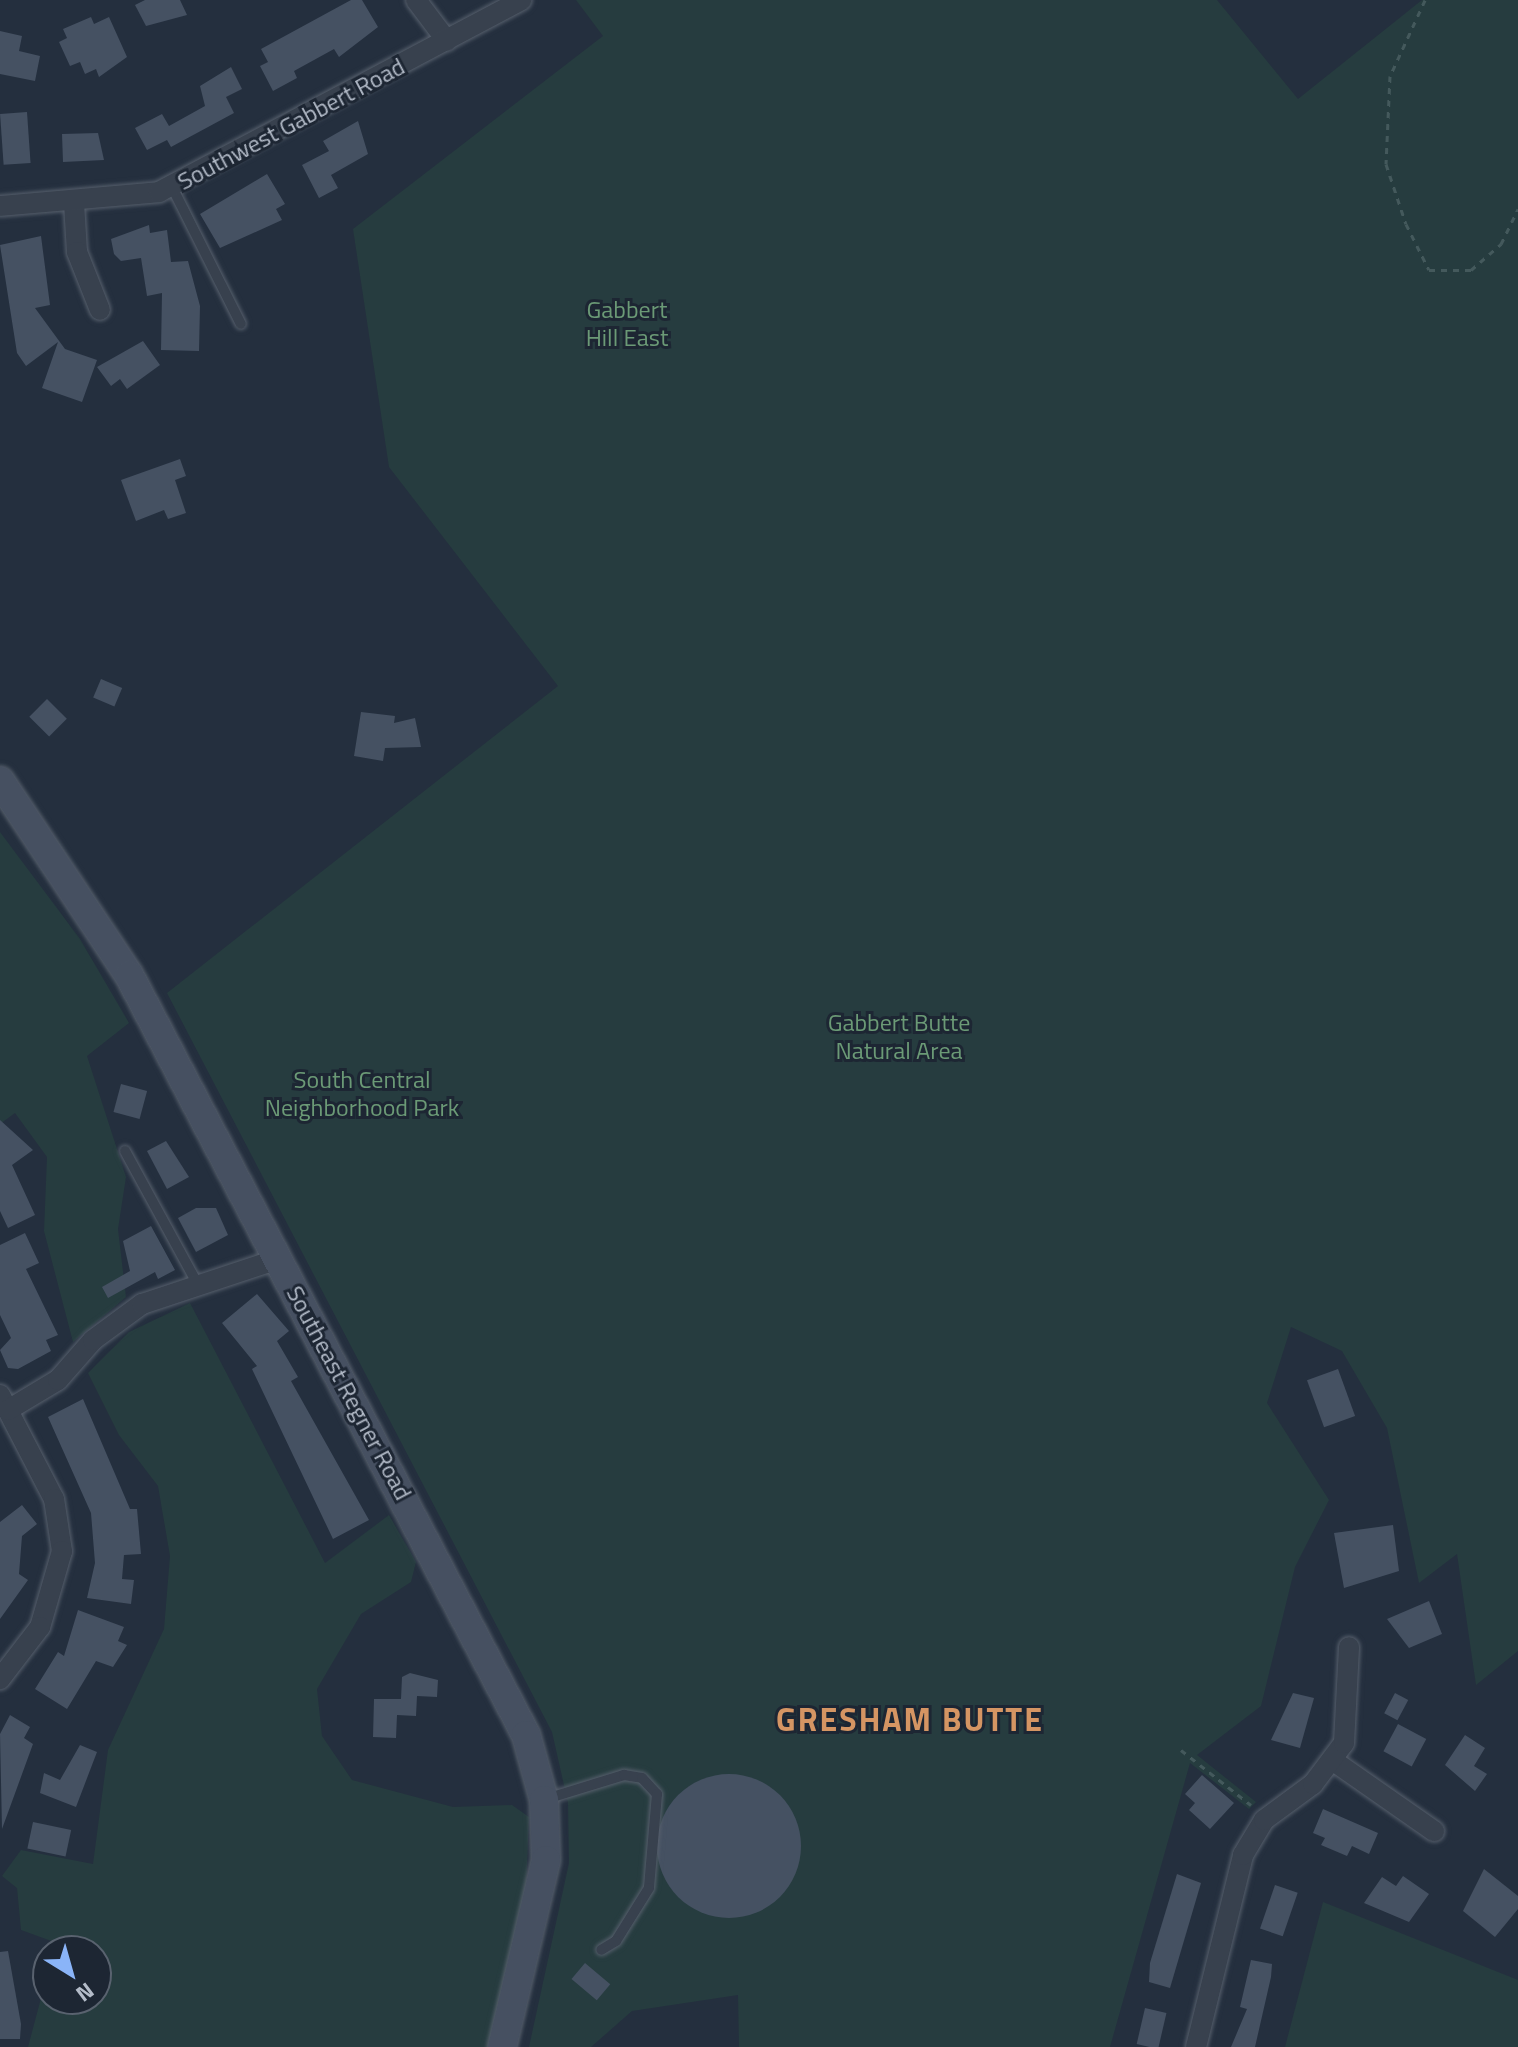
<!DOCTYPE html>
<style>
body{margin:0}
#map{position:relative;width:1518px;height:2047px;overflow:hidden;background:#242f3e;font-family:"Titillium Web",sans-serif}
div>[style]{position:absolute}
.green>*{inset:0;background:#263c3f}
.building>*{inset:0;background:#455162;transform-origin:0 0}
.round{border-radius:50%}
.path>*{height:3px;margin-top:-1.5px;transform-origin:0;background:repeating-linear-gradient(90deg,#44595c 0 6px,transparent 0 12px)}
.roads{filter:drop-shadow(0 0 2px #565f6c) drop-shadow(0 0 2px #565f6c)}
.lane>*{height:10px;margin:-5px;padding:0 5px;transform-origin:5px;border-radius:5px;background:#38414e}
.street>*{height:20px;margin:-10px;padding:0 10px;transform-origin:10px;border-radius:10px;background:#38414e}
.secondary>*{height:28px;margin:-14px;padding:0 14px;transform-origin:14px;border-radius:14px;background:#465061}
span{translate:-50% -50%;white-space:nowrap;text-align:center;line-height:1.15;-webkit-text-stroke:6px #1d2633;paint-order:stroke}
.street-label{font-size:24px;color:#b4bcc9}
.park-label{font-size:24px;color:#6b9a76}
.district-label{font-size:32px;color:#d59563;font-weight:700;letter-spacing:2px}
.north{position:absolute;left:32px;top:1935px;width:80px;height:80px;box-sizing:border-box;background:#1d2633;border:2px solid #59626f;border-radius:50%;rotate:143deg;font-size:22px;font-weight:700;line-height:32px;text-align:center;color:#b4bcc9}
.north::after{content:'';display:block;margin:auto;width:28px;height:36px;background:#8ab4f8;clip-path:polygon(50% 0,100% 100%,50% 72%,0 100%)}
</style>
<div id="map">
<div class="green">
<i style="clip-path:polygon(576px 0,1217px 0,1298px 99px,1422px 0,1518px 0,1518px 1651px,1476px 1685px,1457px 1554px,1419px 1583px,1387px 1428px,1342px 1351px,1291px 1327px,1267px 1403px,1329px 1500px,1295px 1567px,1261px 1706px,1197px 1755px,1256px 1802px,1249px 1809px,1190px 1763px,1110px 2047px,739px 2047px,738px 1995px,632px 2011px,591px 2047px,529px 2047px,569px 1863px,568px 1803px,552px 1732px,167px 993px,558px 686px,389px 467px,353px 229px,603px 36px)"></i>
<i style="clip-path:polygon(0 832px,80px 939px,129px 1023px,87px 1056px,126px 1177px,118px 1229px,126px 1297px,73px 1342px,44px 1231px,47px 1157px,15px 1113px,0 1124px)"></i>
<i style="clip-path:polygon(190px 1303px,325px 1563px,389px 1515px,416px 1562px,411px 1582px,361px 1614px,317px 1689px,322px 1736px,352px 1780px,453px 1807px,512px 1805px,529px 1817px,525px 1914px,490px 2047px,28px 2047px,48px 1972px,48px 1999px,96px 1999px,96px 1951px,55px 1951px,57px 1943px,21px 1930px,17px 1888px,2px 1876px,21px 1850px,93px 1864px,108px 1750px,164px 1629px,170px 1556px,158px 1486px,119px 1435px,88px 1373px,129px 1332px)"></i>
<i style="clip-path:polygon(1323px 1902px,1518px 1980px,1518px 2047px,1285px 2047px)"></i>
</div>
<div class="building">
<i style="clip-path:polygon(145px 0,180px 0,187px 15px,146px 26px,135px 5px)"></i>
<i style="clip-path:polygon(351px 0,362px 0,378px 27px,339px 57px,334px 49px,294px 71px,297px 78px,273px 91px,260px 66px,268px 62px,261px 49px)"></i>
<i style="clip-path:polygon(91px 17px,94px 24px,109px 17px,127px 57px,99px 77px,96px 69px,85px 74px,80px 62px,70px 66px,59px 42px,67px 38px,63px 29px)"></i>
<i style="clip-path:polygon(0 31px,22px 36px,19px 51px,40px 56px,35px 81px,0 74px)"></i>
<i style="clip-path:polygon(231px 67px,242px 89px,226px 97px,234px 113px,171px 147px,167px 140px,147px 150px,135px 128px,162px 114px,169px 126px,205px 106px,200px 86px)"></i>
<i style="left:27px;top:112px;width:51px;height:27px;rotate:86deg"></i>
<i style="clip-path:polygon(358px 121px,368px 154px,331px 175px,338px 188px,319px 198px,302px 165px,329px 151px,323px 141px)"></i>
<i style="clip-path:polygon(98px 133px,104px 160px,63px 162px,62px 134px)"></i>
<i style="clip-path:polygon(267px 174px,285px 204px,276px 209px,282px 220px,220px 248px,200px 214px)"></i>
<i style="clip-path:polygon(149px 225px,150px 233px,167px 230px,171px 262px,188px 261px,200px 306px,199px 351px,161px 350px,162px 293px,147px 296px,141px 258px,121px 261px,114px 254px,111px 239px)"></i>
<i style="clip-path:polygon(41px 236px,50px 305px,35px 308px,65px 349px,97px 360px,82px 402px,42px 388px,58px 342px,26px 366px,17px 353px,0 245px)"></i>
<i style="clip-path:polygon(143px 341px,160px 365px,127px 389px,120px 379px,111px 386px,97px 367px)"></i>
<i style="clip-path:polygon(180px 459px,186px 476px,175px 480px,186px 513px,168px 519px,164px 510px,136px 521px,121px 480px)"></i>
<i style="left:101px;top:679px;width:23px;height:20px;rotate:23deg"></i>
<i style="left:47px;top:699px;width:28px;height:25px;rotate:45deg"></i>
<i style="clip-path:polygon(361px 712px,395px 716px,394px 723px,415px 718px,421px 747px,385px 748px,383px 761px,354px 756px)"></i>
<i style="left:121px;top:1084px;width:27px;height:29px;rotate:15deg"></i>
<i style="clip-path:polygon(0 1120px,33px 1150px,12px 1165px,35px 1215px,8px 1228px,0 1211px)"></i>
<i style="clip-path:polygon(166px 1141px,189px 1177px,167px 1189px,147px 1151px)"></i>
<i style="clip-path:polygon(196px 1208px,216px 1208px,228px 1235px,196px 1252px,178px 1218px)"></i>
<i style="clip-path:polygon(151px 1226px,175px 1270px,158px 1279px,155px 1272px,108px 1298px,102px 1287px,130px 1271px,123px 1241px)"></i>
<i style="clip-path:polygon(25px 1233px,39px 1263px,26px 1269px,58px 1335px,46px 1340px,51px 1351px,18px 1369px,8px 1368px,0 1350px,11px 1338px,0 1315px,0 1245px)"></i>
<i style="clip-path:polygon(257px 1294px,289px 1331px,277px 1341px,298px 1377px,291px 1381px,369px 1520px,333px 1539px,252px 1369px,257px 1366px,222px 1323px)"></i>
<i style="left:1338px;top:1369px;width:50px;height:33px;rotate:70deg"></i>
<i style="clip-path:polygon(83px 1399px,130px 1509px,137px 1509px,141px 1554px,124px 1555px,122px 1579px,134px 1580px,131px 1604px,87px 1598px,95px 1563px,91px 1513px,48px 1417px)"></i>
<i style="clip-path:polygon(22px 1505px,37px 1524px,22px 1536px,19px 1574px,28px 1580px,0 1619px,0 1522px)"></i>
<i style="clip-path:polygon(1393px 1525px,1399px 1571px,1344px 1588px,1334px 1533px)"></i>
<i style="clip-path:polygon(1429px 1601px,1442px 1634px,1409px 1648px,1387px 1619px)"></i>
<i style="clip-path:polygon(78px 1610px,124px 1627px,118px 1641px,127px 1645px,113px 1667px,96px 1661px,67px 1709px,35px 1689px,58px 1652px,64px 1656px)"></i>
<i style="clip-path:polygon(410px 1673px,438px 1680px,437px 1697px,417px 1696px,416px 1716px,397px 1715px,396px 1738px,373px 1737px,374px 1699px,401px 1699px,402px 1677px)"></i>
<i style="clip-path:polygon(1293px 1693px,1314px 1698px,1300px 1748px,1271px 1740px)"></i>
<i style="left:1395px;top:1693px;width:15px;height:23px;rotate:28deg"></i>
<i style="clip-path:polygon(10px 1715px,30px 1727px,24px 1738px,33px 1744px,2px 1829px,0 1734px)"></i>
<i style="left:1398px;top:1724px;width:32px;height:31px;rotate:28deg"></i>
<i style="clip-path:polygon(1465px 1735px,1485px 1748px,1474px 1766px,1487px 1774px,1475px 1791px,1445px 1765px)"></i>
<i style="clip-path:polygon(80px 1745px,97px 1752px,76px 1807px,40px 1793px,44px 1773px,60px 1780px)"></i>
<i class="round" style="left:657px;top:1774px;width:144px;height:144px"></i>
<i style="clip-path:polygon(1202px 1775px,1234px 1803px,1210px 1829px,1189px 1810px,1195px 1803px,1185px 1794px)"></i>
<i style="clip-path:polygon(1323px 1809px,1378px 1833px,1369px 1854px,1352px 1846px,1347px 1856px,1321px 1845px,1325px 1838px,1313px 1833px)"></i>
<i style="left:33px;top:1822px;width:39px;height:27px;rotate:12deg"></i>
<i style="clip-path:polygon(1484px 1869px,1518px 1896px,1518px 1909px,1495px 1937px,1463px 1911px)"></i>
<i style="clip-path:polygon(1177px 1874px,1201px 1883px,1170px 1988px,1149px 1982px,1150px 1963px)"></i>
<i style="clip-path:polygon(1403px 1876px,1429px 1894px,1409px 1922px,1364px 1903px,1382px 1877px,1396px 1886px)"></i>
<i style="left:1275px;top:1885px;width:24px;height:46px;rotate:19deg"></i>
<i style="clip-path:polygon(8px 1951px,21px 2024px,20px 2039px,0 2039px,0 1952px)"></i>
<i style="clip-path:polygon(1251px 1960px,1272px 1964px,1271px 1977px,1255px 2047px,1231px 2047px,1247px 2009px,1240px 2007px)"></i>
<i style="left:585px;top:1963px;width:33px;height:21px;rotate:40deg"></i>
<i style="left:1145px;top:2008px;width:22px;height:37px;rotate:13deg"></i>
</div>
<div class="path">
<i style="left:1425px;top:0;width:84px;rotate:114.7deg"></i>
<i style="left:1390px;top:76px;width:88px;rotate:92.6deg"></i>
<i style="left:1386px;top:164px;width:63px;rotate:71.6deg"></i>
<i style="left:1406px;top:224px;width:51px;rotate:63.4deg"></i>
<i style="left:1429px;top:270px;width:42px"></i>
<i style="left:1471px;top:270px;width:40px;rotate:-41deg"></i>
<i style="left:1501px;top:244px;width:39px;rotate:-64deg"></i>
<i style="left:1181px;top:1750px;width:89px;rotate:38.2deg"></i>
</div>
<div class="roads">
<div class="lane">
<i style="left:172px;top:187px;width:153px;rotate:63.3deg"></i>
<i style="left:125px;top:1151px;width:153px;rotate:61.4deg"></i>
<i style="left:546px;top:1799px;width:82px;rotate:-17.1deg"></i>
<i style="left:624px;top:1775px;width:18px;rotate:9deg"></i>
<i style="left:642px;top:1778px;width:22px;rotate:47deg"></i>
<i style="left:657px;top:1794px;width:94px;rotate:94.9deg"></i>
<i style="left:649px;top:1888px;width:62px;rotate:121.9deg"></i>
<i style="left:616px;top:1941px;width:17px;rotate:149deg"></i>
</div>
<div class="street">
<i style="left:416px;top:0;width:51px;rotate:52.9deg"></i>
<i style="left:74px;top:203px;width:49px;rotate:86.5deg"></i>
<i style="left:77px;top:252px;width:62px;rotate:68.4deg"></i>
<i style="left:0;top:206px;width:160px;rotate:-5deg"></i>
<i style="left:159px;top:192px;width:410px;rotate:-27.9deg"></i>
<i style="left:0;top:1395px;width:117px;rotate:62.6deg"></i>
<i style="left:54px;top:1499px;width:53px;rotate:81.3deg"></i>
<i style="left:62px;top:1551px;width:79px;rotate:106.1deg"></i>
<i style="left:40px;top:1627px;width:66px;rotate:127.6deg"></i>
<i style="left:8px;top:1410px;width:58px;rotate:-31deg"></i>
<i style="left:58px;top:1380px;width:53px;rotate:-48.8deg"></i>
<i style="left:93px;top:1340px;width:61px;rotate:-36.3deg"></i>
<i style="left:142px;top:1304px;width:143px;rotate:-18.3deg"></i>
<i style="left:1335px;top:1762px;width:121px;rotate:34.9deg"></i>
<i style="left:1196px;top:2047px;width:198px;rotate:-76.2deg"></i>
<i style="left:1243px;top:1855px;width:41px;rotate:-59deg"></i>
<i style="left:1264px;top:1820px;width:61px;rotate:-36.3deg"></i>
<i style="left:1313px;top:1784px;width:51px;rotate:-52.9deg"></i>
<i style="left:1344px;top:1743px;width:96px;rotate:-87deg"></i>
</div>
<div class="secondary">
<i style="left:0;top:781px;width:233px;rotate:56.4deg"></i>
<i style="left:129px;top:975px;width:857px;rotate:62.42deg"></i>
<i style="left:526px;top:1735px;width:67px;rotate:74.5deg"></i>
<i style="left:544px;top:1800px;width:60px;rotate:88.1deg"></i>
<i style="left:546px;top:1860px;width:192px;rotate:103.2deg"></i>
</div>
</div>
<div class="street-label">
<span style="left:291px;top:124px;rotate:-28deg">Southwest Gabbert Road</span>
<span style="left:349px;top:1393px;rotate:62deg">Southeast Regner Road</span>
</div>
<div class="park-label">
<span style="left:627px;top:324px">Gabbert<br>Hill East</span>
<span style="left:899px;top:1037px">Gabbert Butte<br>Natural Area</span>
<span style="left:362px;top:1094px">South Central<br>Neighborhood Park</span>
</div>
<div class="district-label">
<span style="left:910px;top:1719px">GRESHAM BUTTE</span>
</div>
<div class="north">N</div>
</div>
